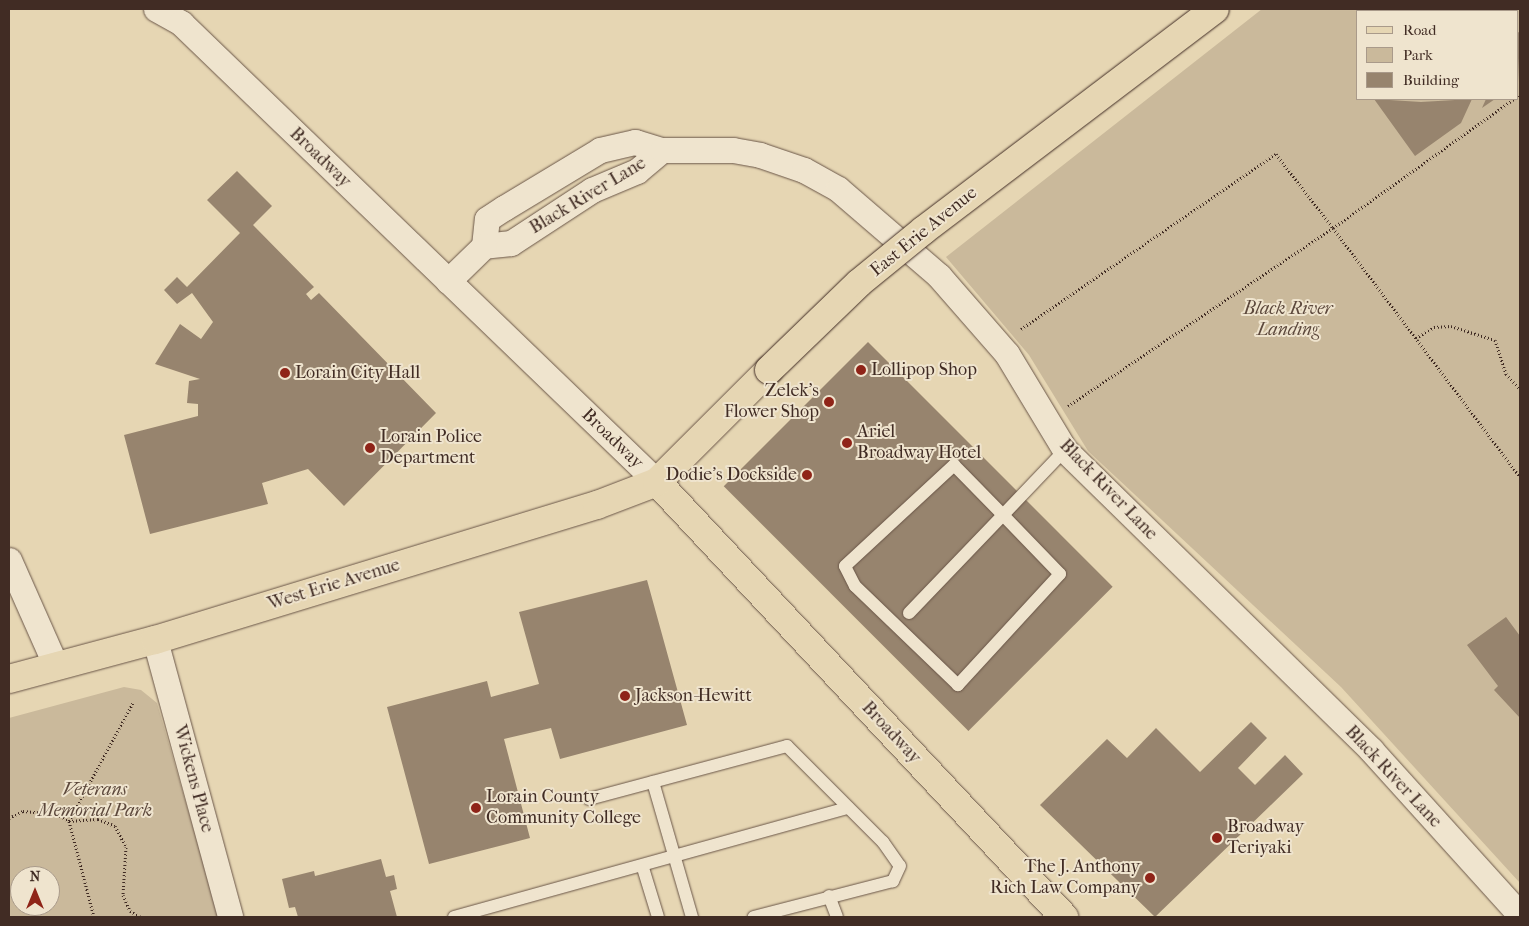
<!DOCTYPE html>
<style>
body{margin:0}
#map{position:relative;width:1529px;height:926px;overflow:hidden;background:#e6d6b3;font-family:"IM FELL French Canon",serif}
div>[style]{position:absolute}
.green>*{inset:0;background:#cab99b}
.building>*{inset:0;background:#97846e;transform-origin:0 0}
.path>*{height:3px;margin-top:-1.5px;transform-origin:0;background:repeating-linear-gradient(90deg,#412c24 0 1px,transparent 0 3.5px)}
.roads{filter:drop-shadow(0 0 1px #6a5648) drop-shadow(0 0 1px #6a5648)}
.service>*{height:12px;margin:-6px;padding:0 6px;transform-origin:6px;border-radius:6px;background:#efe4ce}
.minor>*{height:25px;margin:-12.5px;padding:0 12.5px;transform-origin:12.5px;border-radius:12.5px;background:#efe4ce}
.primary>*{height:28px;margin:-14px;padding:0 14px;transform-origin:14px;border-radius:14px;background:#e6d6b3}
.bridges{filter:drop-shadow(0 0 1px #412c24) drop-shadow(0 0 1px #412c24)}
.primary-bridge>*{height:28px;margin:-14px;padding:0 14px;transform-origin:14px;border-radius:14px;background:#e6d6b3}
.dots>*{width:14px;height:14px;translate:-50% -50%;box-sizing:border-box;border:2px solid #efe4ce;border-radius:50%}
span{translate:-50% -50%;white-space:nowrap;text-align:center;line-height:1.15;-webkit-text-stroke:4px #efe4ce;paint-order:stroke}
.street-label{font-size:18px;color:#412c24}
.park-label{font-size:18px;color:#5c483c;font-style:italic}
.poi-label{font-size:18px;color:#412c24}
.left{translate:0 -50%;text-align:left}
.right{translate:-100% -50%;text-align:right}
.frame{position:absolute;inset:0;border:10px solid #412c24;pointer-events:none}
.legend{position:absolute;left:1356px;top:10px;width:162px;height:90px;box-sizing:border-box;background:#efe4ce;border:1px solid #a99a8a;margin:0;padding:6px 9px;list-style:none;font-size:15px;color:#412c24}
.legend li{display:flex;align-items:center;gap:10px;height:25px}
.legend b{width:25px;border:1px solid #a99a8a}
.north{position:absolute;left:10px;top:866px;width:50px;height:50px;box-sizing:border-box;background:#efe4ce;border:1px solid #a99a8a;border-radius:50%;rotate:0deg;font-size:14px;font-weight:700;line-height:20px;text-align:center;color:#412c24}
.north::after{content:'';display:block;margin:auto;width:18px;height:22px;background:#8f2418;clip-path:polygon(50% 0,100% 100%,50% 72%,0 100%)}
</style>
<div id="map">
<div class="green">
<i style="clip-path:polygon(evenodd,1262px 9px,1520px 9px,1520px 883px,1341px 687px,1088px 451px,1029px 355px,946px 257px,1262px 9px,1358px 11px,1518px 11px,1518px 99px,1358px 99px,1358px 11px)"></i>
<i style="clip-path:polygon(evenodd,124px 687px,141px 690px,157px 703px,219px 917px,9px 917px,9px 718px,124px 687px,20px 876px,50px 876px,50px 906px,20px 906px,20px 876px)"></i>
</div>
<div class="building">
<i style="clip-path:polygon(1518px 32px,1520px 33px,1518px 82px)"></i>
<i style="clip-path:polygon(1374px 99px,1421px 102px,1472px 99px,1461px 123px,1415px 156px)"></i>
<i style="clip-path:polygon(1486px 99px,1495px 99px,1482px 108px)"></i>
<i style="clip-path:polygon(237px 171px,272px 206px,253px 225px,314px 287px,306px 294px,311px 300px,319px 293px,436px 413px,344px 506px,308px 469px,262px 483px,268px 504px,150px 534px,124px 435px,198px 416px,198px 404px,187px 403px,189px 381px,200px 379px,155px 364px,180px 324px,201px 339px,213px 322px,192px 293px,177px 304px,164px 290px,177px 277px,187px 287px,240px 233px,207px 200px)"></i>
<i style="left:868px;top:342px;width:346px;height:204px;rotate:45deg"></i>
<i style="clip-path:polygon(647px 580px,687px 725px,560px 759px,551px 728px,504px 739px,530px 838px,429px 864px,387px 707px,487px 681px,491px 697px,539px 684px,519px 612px)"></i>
<i style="clip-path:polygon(1506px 617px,1520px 636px,1520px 718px,1494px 690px,1498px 686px,1467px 645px)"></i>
<i style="clip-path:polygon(1251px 722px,1267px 738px,1238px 768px,1255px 785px,1285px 755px,1303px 774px,1155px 917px,1040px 805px,1107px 739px,1127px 758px,1156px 728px,1200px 772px)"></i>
<i style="clip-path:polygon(381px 859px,386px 877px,394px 875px,397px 889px,390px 891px,397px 917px,298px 917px,295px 907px,289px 908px,282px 879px,314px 871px,315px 876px)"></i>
</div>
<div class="path">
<i style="left:1518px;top:96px;width:3px;rotate:-45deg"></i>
<i style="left:1021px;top:329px;width:309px;rotate:-34.5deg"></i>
<i style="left:1276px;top:154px;width:93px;rotate:52.4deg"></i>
<i style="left:1333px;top:228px;width:222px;rotate:-35.5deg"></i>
<i style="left:1416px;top:338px;width:21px;rotate:-31deg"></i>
<i style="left:1434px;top:327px;width:17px;rotate:-3deg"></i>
<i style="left:1451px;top:326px;width:46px;rotate:17.7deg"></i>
<i style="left:1495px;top:340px;width:36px;rotate:72deg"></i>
<i style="left:1506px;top:374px;width:21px;rotate:47deg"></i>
<i style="left:1068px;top:406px;width:319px;rotate:-33.9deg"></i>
<i style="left:1333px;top:228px;width:311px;rotate:53.1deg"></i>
<i style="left:9px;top:818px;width:16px;rotate:-27deg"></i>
<i style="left:23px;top:811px;width:34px;rotate:5deg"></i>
<i style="left:57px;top:814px;width:14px;rotate:30deg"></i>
<i style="left:69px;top:821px;width:29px;rotate:-4deg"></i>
<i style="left:98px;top:819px;width:18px;rotate:22deg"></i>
<i style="left:115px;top:826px;width:24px;rotate:62deg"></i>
<i style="left:126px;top:847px;width:48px;rotate:93.6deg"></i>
<i style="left:123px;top:895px;width:17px;rotate:66deg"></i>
<i style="left:130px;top:911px;width:13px;rotate:29deg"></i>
<i style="left:94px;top:917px;width:99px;rotate:-104.6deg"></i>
<i style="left:69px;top:821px;width:136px;rotate:-61.6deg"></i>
</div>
<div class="roads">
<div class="service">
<i style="left:909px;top:613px;width:136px;rotate:-46.2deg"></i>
<i style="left:1003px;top:515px;width:82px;rotate:46deg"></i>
<i style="left:1060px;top:574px;width:151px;rotate:132.6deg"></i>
<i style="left:958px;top:685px;width:143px;rotate:-136.1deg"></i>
<i style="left:855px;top:586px;width:22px;rotate:-117deg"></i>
<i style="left:845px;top:566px;width:149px;rotate:-42.8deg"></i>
<i style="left:954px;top:465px;width:70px;rotate:45.6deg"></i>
<i style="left:1003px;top:515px;width:90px;rotate:-46.4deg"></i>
<i style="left:653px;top:782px;width:141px;rotate:73.9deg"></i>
<i style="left:589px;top:799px;width:205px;rotate:-15deg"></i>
<i style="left:787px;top:746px;width:136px;rotate:45deg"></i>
<i style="left:883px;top:842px;width:29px;rotate:55deg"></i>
<i style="left:900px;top:866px;width:17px;rotate:115deg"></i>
<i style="left:893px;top:881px;width:144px;rotate:165.5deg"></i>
<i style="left:643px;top:868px;width:51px;rotate:73deg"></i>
<i style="left:829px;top:896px;width:22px;rotate:69deg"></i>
<i style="left:454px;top:917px;width:409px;rotate:-15.5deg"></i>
</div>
<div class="minor">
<i style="left:156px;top:9px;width:29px;rotate:29deg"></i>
<i style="left:181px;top:23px;width:661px;rotate:43.96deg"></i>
<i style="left:662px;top:150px;width:33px;rotate:140deg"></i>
<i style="left:637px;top:171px;width:49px;rotate:157.1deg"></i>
<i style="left:592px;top:190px;width:97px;rotate:146.8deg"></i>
<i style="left:511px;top:243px;width:27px;rotate:174deg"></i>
<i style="left:484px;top:246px;width:27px;rotate:-84deg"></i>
<i style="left:487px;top:219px;width:20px;rotate:-33deg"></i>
<i style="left:504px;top:208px;width:112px;rotate:-31.1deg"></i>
<i style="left:600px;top:150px;width:36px;rotate:-13deg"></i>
<i style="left:635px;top:142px;width:28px;rotate:17deg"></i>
<i style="left:662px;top:150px;width:71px"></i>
<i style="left:733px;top:150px;width:27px;rotate:10deg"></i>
<i style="left:760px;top:155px;width:46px;rotate:18.8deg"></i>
<i style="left:804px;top:170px;width:39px;rotate:29deg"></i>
<i style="left:838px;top:189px;width:133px;rotate:40.7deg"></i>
<i style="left:939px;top:276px;width:103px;rotate:48.9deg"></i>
<i style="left:1007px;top:354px;width:112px;rotate:58.9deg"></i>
<i style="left:1065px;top:450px;width:429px;rotate:44.4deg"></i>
<i style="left:1371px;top:750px;width:222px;rotate:47.9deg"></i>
<i style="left:448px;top:281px;width:50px;rotate:-44.2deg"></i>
<i style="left:9px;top:560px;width:116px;rotate:66.1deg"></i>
<i style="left:155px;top:640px;width:287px;rotate:74.8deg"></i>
</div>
<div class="primary">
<i style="left:657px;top:482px;width:596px;rotate:46.9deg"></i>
<i style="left:9px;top:679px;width:151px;rotate:-15deg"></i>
<i style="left:155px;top:640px;width:462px;rotate:-17deg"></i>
<i style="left:597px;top:505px;width:64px;rotate:-21deg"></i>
<i style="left:657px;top:482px;width:158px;rotate:-45deg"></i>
</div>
</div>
<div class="bridges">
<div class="primary-bridge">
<i style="left:769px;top:370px;width:125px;rotate:-44deg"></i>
<i style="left:859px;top:283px;width:84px;rotate:-39.2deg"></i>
<i style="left:924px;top:230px;width:365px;rotate:-37.2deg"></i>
</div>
</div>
<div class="dots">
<i style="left:861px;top:370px;background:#8f2418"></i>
<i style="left:285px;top:373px;background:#8f2418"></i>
<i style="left:829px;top:402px;background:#8f2418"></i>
<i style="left:847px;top:443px;background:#8f2418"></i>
<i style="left:370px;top:448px;background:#8f2418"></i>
<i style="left:807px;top:475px;background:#8f2418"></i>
<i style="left:625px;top:696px;background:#8f2418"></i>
<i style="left:476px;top:808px;background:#8f2418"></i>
<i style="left:1217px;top:838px;background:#8f2418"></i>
<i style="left:1150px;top:878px;background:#8f2418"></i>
</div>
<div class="street-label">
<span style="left:320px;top:158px;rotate:44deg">Broadway</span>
<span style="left:588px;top:196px;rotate:-31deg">Black River Lane</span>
<span style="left:924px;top:232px;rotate:-39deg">East Erie Avenue</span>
<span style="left:612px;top:439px;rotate:44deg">Broadway</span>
<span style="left:1108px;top:490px;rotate:46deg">Black River Lane</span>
<span style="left:334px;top:585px;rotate:-17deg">West Erie Avenue</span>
<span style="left:891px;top:733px;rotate:47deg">Broadway</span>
<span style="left:1393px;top:777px;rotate:47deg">Black River Lane</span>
<span style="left:193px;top:779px;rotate:75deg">Wickens Place</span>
</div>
<div class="park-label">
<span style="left:1288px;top:320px">Black River<br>Landing</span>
<span style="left:95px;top:801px">Veterans<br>Memorial Park</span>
</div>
<div class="poi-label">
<span class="left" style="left:871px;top:370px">Lollipop Shop</span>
<span class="left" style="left:295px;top:373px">Lorain City Hall</span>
<span class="right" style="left:819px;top:402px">Zelek's<br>Flower Shop</span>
<span class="left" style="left:857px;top:443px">Ariel<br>Broadway Hotel</span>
<span class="left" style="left:380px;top:448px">Lorain Police<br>Department</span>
<span class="right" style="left:797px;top:475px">Dodie's Dockside</span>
<span class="left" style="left:635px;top:696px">Jackson-Hewitt</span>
<span class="left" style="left:486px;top:808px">Lorain County<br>Community College</span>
<span class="left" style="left:1227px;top:838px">Broadway<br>Teriyaki</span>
<span class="right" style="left:1140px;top:878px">The J. Anthony<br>Rich Law Company</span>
</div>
<div class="frame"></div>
<ul class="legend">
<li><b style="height:6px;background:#e6d6b3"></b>Road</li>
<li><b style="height:14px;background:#cab99b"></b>Park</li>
<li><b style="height:14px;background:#97846e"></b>Building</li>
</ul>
<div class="north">N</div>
</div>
